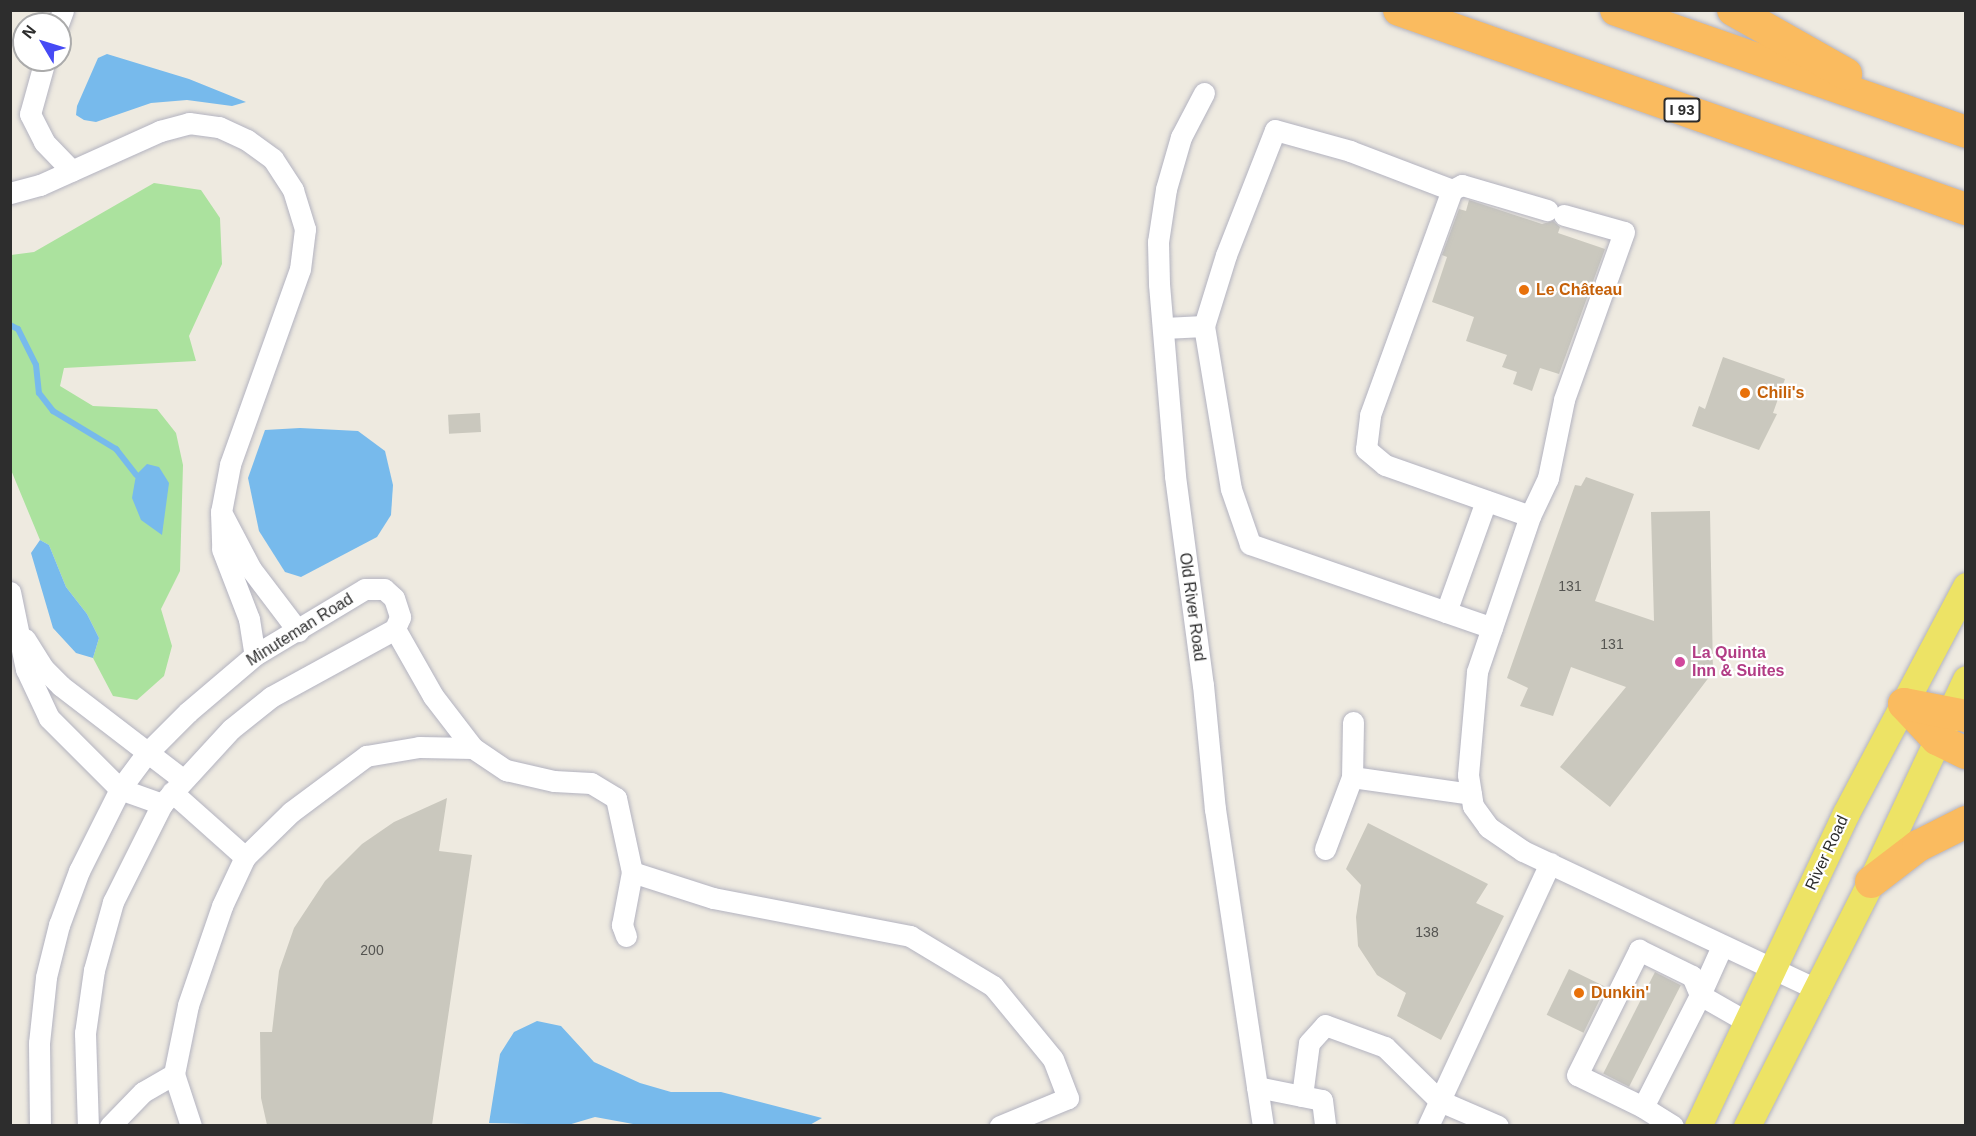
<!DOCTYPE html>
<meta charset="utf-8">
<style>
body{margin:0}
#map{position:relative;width:1976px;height:1136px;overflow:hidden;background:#eeeae0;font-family:Arial,sans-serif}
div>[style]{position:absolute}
.green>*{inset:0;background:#abe29e}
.water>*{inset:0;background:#77baec}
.stream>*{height:6px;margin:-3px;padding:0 3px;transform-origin:3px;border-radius:3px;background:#77baec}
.building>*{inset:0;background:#cac8be;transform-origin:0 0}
.roads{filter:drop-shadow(0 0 2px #b3b3c0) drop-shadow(0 0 2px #b3b3c0)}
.minor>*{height:21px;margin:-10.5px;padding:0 10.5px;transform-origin:10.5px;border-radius:10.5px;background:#fff}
.major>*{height:27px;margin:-13.5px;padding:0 13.5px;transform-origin:13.5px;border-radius:13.5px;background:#ede365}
.highway>*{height:32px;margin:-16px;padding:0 16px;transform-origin:16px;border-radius:16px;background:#fabb5f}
.dots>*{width:16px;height:16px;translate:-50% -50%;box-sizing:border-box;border:3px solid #fff;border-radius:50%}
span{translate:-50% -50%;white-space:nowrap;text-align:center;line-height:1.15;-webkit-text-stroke:4.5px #fff;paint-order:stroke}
.number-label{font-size:14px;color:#545451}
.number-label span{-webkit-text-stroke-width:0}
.shield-label span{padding:2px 4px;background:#fff;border:2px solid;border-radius:4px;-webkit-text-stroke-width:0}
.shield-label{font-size:15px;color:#2d2d2d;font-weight:700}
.food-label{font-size:16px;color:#c56008;font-weight:700}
.left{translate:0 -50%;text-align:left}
.street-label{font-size:16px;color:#2d2d2d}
.hotel-label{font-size:16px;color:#b23c85;font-weight:700}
.frame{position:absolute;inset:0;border:12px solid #2d2d2d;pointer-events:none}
.north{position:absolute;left:12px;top:12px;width:60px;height:60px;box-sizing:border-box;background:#fff;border:2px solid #ababab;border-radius:50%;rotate:308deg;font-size:16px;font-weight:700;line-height:24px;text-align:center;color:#2d2d2d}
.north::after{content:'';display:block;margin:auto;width:21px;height:27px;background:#464af5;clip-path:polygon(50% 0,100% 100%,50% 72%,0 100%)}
</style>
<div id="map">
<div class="green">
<i style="clip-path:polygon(154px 183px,201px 190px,220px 218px,222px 264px,189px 336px,196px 361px,64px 368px,60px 386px,93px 406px,157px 409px,176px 433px,183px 465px,180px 571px,161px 609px,172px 646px,164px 676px,137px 700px,113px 696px,93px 658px,99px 638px,87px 614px,66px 587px,49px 545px,40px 540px,11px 470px,11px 255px,34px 252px)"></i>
</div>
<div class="water">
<i style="clip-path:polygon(107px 54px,189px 79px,246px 102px,232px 106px,187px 100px,151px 103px,96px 122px,84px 120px,76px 115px,77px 106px,98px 58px)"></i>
<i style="clip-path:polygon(300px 428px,358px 431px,385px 451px,393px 485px,391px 515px,377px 537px,301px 577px,285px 572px,259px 531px,248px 478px,265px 430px)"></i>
<i style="clip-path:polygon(147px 464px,159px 467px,169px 483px,162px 535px,141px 520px,132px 498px,136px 475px)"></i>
<i style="clip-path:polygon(40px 540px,49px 545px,66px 587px,87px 614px,99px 638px,93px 658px,76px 653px,53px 628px,31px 553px)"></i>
<i style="clip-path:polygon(537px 1021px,561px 1026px,594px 1062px,640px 1083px,671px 1092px,721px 1092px,822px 1118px,808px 1126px,644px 1126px,595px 1117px,568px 1125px,489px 1123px,500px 1054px,514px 1032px)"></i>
</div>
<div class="stream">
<i style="left:10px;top:325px;width:9px;rotate:27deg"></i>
<i style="left:18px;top:329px;width:40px;rotate:63.4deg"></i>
<i style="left:36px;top:365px;width:28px;rotate:84deg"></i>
<i style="left:39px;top:393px;width:23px;rotate:52deg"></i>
<i style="left:53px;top:411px;width:74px;rotate:31.1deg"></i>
<i style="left:116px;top:449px;width:33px;rotate:52deg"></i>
</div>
<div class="building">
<i style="clip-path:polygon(1469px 200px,1542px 224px,1553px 221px,1560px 227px,1558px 233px,1605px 249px,1559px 374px,1540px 368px,1532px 391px,1513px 384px,1517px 372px,1502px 367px,1507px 355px,1466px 341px,1474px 317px,1432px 302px,1447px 257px,1442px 255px,1459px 209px,1466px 211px)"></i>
<i style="clip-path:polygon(1723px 357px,1785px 379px,1773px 413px,1777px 414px,1759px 450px,1692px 426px,1699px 406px,1705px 409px)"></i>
<i style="left:480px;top:413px;width:19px;height:32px;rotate:87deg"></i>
<i style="clip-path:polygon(1586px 477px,1634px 494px,1595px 601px,1654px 621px,1651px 512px,1710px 511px,1713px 672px,1610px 807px,1560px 767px,1626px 687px,1571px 667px,1553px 716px,1520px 706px,1528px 688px,1507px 678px,1575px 485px,1581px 486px)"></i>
<i style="clip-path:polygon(447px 798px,439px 851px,472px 855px,432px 1125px,267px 1125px,261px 1098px,260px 1032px,272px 1032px,279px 971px,294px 928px,325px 881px,362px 844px,394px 822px)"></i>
<i style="clip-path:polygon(1368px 823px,1488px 884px,1476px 903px,1504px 916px,1441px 1040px,1397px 1016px,1406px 993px,1377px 975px,1358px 946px,1356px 917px,1361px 885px,1346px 869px)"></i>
<i style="left:1569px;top:969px;width:41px;height:51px;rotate:26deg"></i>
<i style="left:1655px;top:972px;width:29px;height:114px;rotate:27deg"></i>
</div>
<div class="roads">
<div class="minor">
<i style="left:58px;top:24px;width:15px;rotate:-70deg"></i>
<i style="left:45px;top:60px;width:56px;rotate:105.5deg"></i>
<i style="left:30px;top:114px;width:31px;rotate:63deg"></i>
<i style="left:44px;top:142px;width:40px;rotate:46deg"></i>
<i style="left:1204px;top:93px;width:50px;rotate:117.6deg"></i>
<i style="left:1181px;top:137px;width:54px;rotate:106.1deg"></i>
<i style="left:1166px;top:189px;width:54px;rotate:98.6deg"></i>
<i style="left:1158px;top:242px;width:42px;rotate:88.6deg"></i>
<i style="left:1159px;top:284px;width:193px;rotate:85.2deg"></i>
<i style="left:1175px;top:476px;width:211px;rotate:82.4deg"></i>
<i style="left:1203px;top:685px;width:125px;rotate:84.5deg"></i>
<i style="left:1215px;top:809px;width:321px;rotate:81.4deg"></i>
<i style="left:10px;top:193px;width:31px;rotate:-15deg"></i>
<i style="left:40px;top:185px;width:132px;rotate:-24.2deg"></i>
<i style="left:160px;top:131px;width:30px;rotate:-15deg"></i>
<i style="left:189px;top:123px;width:30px;rotate:8deg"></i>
<i style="left:219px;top:127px;width:31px;rotate:25deg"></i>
<i style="left:247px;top:140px;width:32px;rotate:36deg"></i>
<i style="left:273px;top:159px;width:37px;rotate:57deg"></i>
<i style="left:293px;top:190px;width:41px;rotate:72.9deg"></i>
<i style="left:305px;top:229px;width:40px;rotate:97.1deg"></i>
<i style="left:300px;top:269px;width:208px;rotate:109.7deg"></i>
<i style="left:230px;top:465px;width:48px;rotate:100.8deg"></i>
<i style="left:221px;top:512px;width:37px;rotate:88deg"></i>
<i style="left:222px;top:549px;width:75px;rotate:68.9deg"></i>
<i style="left:249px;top:619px;width:36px;rotate:81deg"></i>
<i style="left:1564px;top:215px;width:62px;rotate:15.8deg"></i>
<i style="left:1624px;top:232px;width:178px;rotate:109.7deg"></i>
<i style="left:1564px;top:400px;width:80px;rotate:101.6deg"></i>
<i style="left:1548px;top:478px;width:42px;rotate:115.3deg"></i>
<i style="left:1530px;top:516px;width:165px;rotate:108.8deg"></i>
<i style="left:1477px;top:672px;width:103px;rotate:95deg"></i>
<i style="left:1468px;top:775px;width:31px;rotate:81deg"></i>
<i style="left:1473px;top:806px;width:26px;rotate:54deg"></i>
<i style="left:1488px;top:827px;width:42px;rotate:34.4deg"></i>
<i style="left:1523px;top:851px;width:327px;rotate:25.2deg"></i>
<i style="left:1204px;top:326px;width:74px;rotate:-72.8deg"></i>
<i style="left:1226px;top:255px;width:134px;rotate:-68.6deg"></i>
<i style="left:1275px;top:130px;width:78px;rotate:15.6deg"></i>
<i style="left:1350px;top:151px;width:109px;rotate:20.9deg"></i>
<i style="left:1164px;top:328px;width:40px;rotate:-2.9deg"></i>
<i style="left:1204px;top:326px;width:165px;rotate:80.6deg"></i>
<i style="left:1231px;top:489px;width:58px;rotate:70.9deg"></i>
<i style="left:1250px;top:544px;width:256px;rotate:19.1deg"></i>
<i style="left:223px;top:516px;width:60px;rotate:62.2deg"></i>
<i style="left:251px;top:569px;width:78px;rotate:52.8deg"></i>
<i style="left:1530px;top:516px;width:154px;rotate:-160.6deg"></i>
<i style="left:1385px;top:465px;width:25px;rotate:-140deg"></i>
<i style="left:1366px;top:449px;width:34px;rotate:-83deg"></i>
<i style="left:1370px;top:415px;width:239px;rotate:-70deg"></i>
<i style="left:1452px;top:190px;width:11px;rotate:-27deg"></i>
<i style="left:1462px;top:185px;width:89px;rotate:16.4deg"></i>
<i style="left:10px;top:592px;width:79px;rotate:78.3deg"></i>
<i style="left:26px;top:669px;width:54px;rotate:64.9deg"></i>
<i style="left:49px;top:718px;width:100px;rotate:45deg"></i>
<i style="left:120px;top:789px;width:45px;rotate:19.7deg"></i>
<i style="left:1446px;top:612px;width:118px;rotate:-70.2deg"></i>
<i style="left:395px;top:629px;width:77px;rotate:60.4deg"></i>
<i style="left:433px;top:696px;width:66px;rotate:52.4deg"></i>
<i style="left:473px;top:748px;width:40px;rotate:34deg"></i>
<i style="left:506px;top:770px;width:49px;rotate:12.9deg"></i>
<i style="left:554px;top:781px;width:37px;rotate:3deg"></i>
<i style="left:591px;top:783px;width:29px;rotate:31deg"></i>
<i style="left:616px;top:798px;width:76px;rotate:77.8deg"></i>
<i style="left:632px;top:872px;width:85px;rotate:17.8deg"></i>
<i style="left:713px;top:898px;width:201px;rotate:10.9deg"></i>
<i style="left:910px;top:936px;width:97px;rotate:31.1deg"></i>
<i style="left:993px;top:986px;width:94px;rotate:50.6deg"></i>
<i style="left:1053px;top:1059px;width:42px;rotate:69deg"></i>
<i style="left:1068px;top:1098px;width:74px;rotate:157.6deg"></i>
<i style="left:25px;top:639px;width:34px;rotate:58deg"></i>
<i style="left:43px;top:668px;width:25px;rotate:45deg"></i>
<i style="left:61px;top:686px;width:153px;rotate:37.5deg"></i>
<i style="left:1353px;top:722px;width:55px;rotate:91deg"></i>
<i style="left:1352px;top:777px;width:120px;rotate:8.1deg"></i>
<i style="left:172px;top:792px;width:98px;rotate:41.7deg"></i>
<i style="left:1325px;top:849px;width:77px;rotate:-69.4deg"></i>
<i style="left:626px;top:936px;width:12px;rotate:-110deg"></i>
<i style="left:622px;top:925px;width:54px;rotate:-79.3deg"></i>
<i style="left:1257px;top:1087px;width:66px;rotate:11.3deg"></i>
<i style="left:1322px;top:1100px;width:26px;rotate:83deg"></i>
<i style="left:1302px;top:1096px;width:53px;rotate:-82.5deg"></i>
<i style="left:1309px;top:1043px;width:24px;rotate:-48deg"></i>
<i style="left:1325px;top:1025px;width:64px;rotate:20.1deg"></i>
<i style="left:1385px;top:1047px;width:77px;rotate:44.5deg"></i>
<i style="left:1440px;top:1101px;width:63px;rotate:23.3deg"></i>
<i style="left:1643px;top:1107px;width:73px;rotate:-154.1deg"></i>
<i style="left:1577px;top:1075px;width:140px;rotate:-63.6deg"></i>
<i style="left:1639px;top:950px;width:59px;rotate:26.1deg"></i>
<i style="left:1692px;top:976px;width:21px;rotate:67deg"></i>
<i style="left:1700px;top:995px;width:54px;rotate:-65.8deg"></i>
<i style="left:40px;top:1126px;width:83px;rotate:-90.7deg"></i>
<i style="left:39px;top:1043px;width:66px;rotate:-83.9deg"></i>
<i style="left:46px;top:977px;width:54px;rotate:-76deg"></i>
<i style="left:59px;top:925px;width:58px;rotate:-69.7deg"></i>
<i style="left:79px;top:871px;width:92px;rotate:-63.4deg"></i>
<i style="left:120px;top:789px;width:44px;rotate:-53.4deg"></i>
<i style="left:146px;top:754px;width:59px;rotate:-45deg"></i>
<i style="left:188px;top:712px;width:88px;rotate:-40.4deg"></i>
<i style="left:255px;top:655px;width:128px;rotate:-31deg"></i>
<i style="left:365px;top:589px;width:19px"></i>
<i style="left:384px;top:589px;width:13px;rotate:42deg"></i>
<i style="left:394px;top:598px;width:20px;rotate:72deg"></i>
<i style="left:400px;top:617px;width:13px;rotate:113deg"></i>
<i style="left:395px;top:629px;width:141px;rotate:151.3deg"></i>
<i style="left:271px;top:697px;width:51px;rotate:141.3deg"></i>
<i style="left:231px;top:729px;width:102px;rotate:132.6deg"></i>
<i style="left:162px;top:804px;width:110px;rotate:116.6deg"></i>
<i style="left:113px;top:902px;width:71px;rotate:105.6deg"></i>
<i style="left:94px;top:970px;width:64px;rotate:98.1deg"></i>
<i style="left:85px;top:1033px;width:93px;rotate:88.2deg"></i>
<i style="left:110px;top:1126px;width:47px;rotate:-45.9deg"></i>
<i style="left:143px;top:1092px;width:36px;rotate:-30deg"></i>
<i style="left:191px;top:1126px;width:55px;rotate:-108.1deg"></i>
<i style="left:174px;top:1074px;width:70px;rotate:-78.5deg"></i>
<i style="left:188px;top:1005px;width:105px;rotate:-71deg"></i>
<i style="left:222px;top:906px;width:54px;rotate:-64.9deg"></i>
<i style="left:245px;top:857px;width:64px;rotate:-44.4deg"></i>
<i style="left:291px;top:812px;width:94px;rotate:-36.7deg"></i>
<i style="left:366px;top:756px;width:54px;rotate:-9.6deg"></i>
<i style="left:419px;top:747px;width:54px;rotate:1.1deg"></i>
<i style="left:1428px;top:1126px;width:290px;rotate:-65.1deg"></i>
<i style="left:1673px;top:1126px;width:36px;rotate:-148deg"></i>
<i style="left:1643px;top:1107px;width:126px;rotate:-63deg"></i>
<i style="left:1700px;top:995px;width:56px;rotate:29.7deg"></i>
</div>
<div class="major">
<i style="left:1698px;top:1126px;width:346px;rotate:-64.7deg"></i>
<i style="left:1846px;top:813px;width:257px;rotate:-62.1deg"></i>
<i style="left:1747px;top:1126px;width:274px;rotate:-63.1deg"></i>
<i style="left:1871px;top:882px;width:224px;rotate:-64.9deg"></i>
</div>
<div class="highway">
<i style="left:1399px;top:10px;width:601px;rotate:19.34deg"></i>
<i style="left:1616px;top:10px;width:371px;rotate:19.2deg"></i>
<i style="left:1733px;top:10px;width:130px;rotate:29.5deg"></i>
<i style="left:1904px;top:704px;width:48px;rotate:46.7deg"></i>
<i style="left:1937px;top:739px;width:32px;rotate:26deg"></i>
<i style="left:1904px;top:704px;width:63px;rotate:11deg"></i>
<i style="left:1871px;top:882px;width:59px;rotate:-37.5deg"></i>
<i style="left:1918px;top:846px;width:54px;rotate:-26.6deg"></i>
</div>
</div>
<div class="dots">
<i style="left:1524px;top:290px;background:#e8710a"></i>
<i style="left:1745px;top:393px;background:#e8710a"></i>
<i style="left:1680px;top:662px;background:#d1479c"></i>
<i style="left:1579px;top:993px;background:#e8710a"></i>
</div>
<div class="number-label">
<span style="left:1570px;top:586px">131</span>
<span style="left:1612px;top:644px">131</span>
<span style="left:1427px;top:932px">138</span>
<span style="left:372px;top:950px">200</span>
</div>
<div class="shield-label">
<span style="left:1682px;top:110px">I 93</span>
</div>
<div class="food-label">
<span class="left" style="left:1536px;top:290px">Le Château</span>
<span class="left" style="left:1757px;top:393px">Chili's</span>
<span class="left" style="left:1591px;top:993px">Dunkin'</span>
</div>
<div class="street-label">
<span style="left:1192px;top:607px;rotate:82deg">Old River Road</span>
<span style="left:300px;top:630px;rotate:-32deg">Minuteman Road</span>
<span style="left:1827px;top:853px;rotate:-65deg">River Road</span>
</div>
<div class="hotel-label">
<span class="left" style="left:1692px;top:662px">La Quinta<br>Inn &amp; Suites</span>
</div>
<div class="frame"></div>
<div class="north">N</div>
</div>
